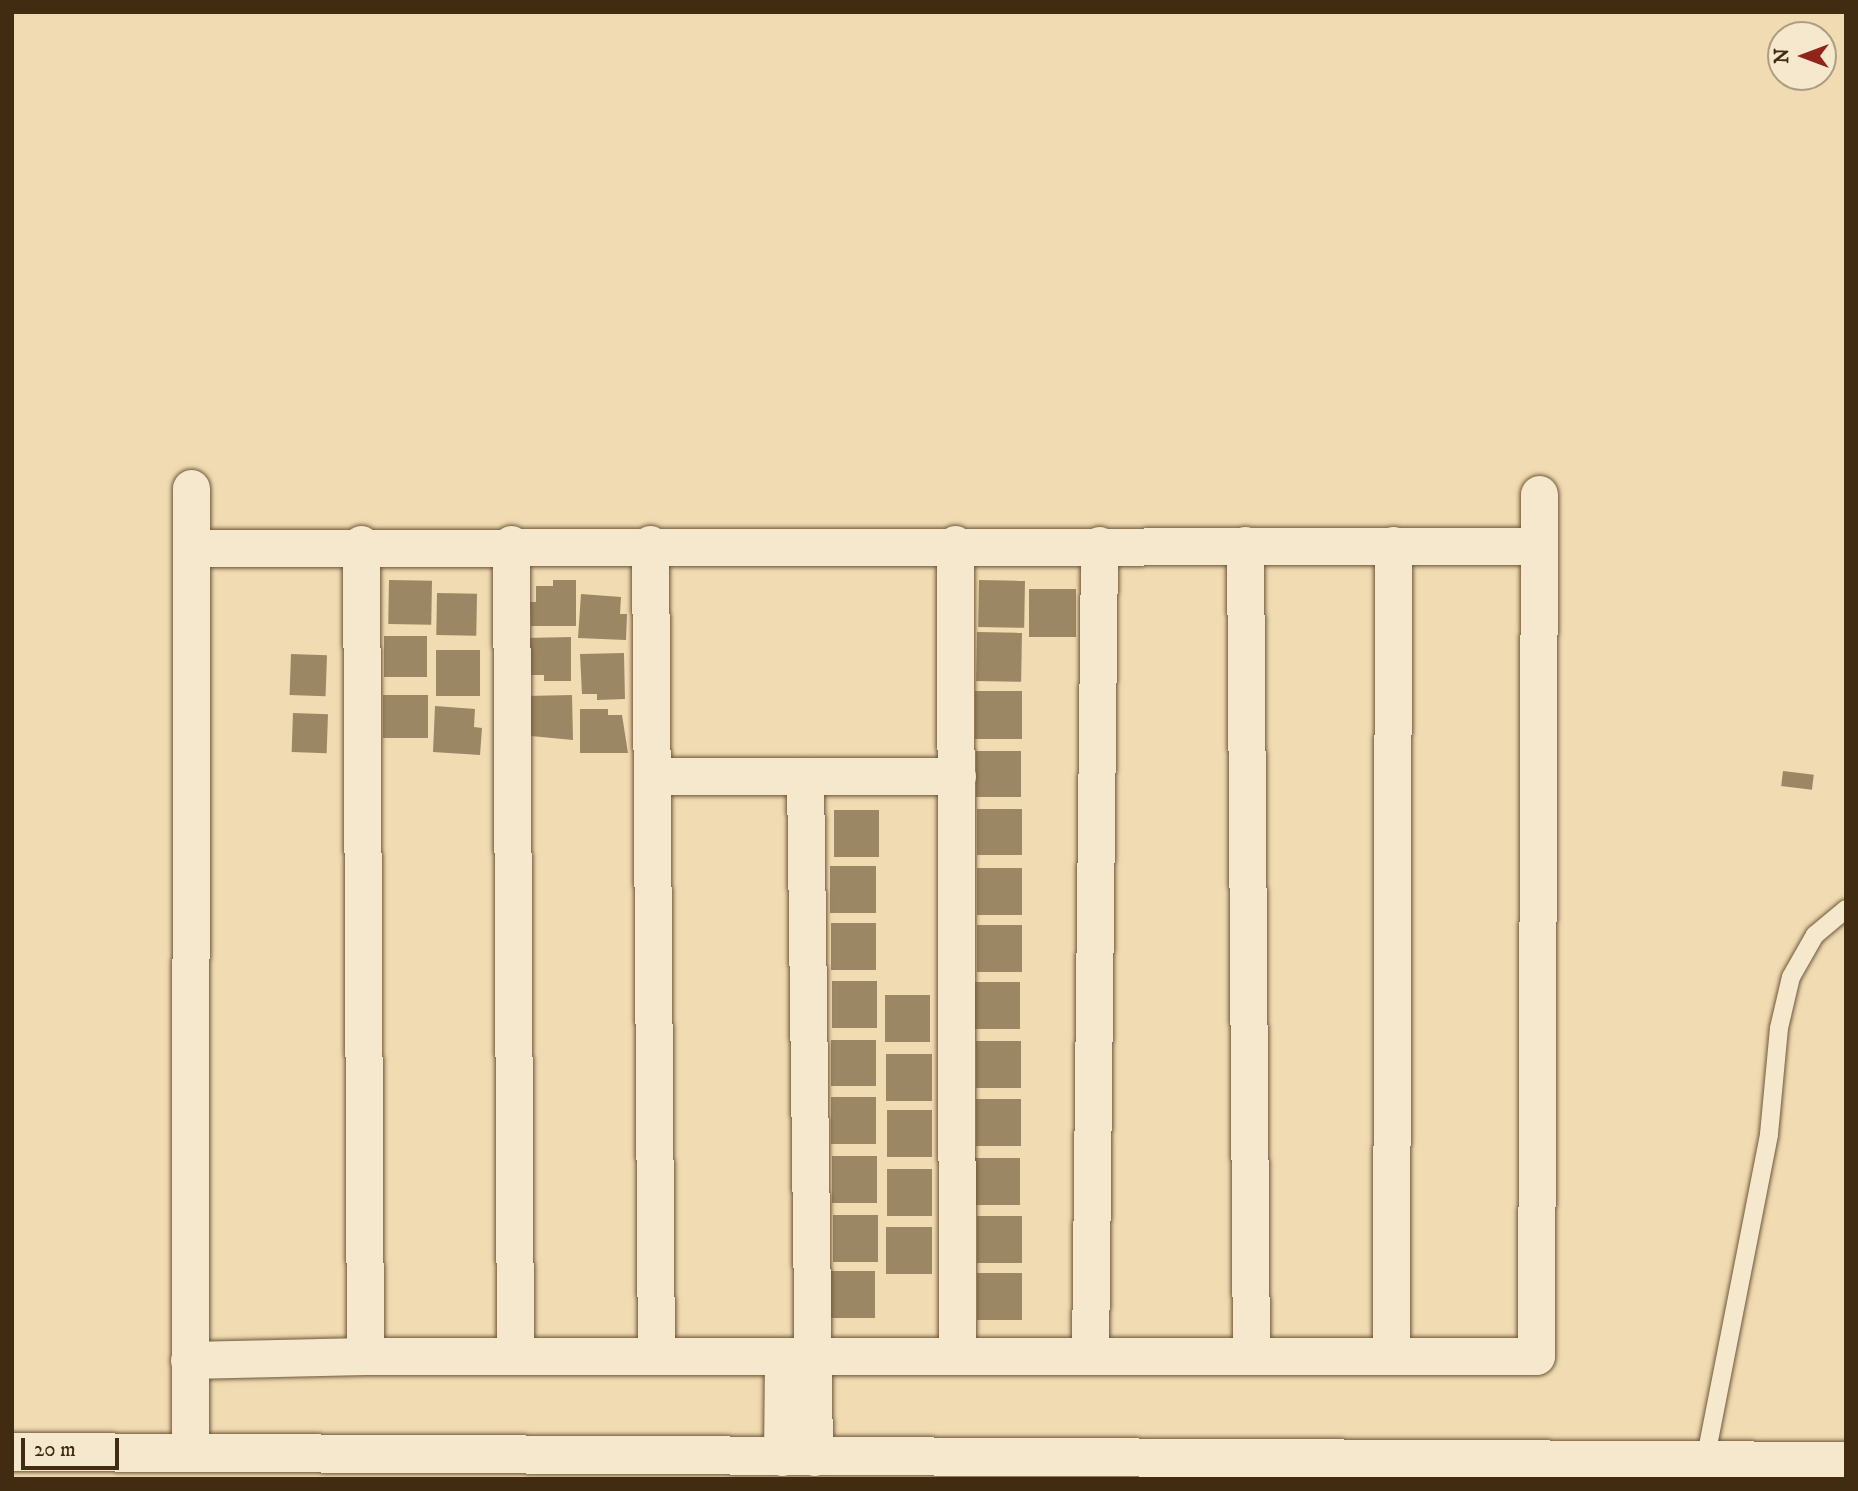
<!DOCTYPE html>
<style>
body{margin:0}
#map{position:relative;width:1858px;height:1491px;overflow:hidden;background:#f0dbb2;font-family:"IM FELL DW Pica",serif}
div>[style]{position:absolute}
.building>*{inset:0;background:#9c8765;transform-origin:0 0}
.roads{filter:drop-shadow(0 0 2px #6e5839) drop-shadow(0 0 2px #6e5839)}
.lane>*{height:18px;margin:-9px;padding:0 9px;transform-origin:9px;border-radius:9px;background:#f5e8cd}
.street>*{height:37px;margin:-18.5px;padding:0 18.5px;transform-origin:18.5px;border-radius:18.5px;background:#f5e8cd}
.secondary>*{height:38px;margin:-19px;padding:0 19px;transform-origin:19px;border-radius:19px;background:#f5e8cd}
span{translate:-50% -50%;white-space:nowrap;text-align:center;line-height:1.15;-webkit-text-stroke:5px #f5e8cd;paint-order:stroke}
.frame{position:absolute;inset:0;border:14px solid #422c11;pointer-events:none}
.north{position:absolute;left:1767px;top:21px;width:70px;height:70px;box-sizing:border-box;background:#f5e8cd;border:2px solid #ad9d82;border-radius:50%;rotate:270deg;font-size:19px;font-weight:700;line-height:28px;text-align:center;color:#422c11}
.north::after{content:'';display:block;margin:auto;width:24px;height:32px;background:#8f2418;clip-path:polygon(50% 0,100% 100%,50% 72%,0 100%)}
.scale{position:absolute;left:21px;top:1438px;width:98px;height:32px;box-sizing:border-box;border:4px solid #422c11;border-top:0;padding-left:9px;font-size:21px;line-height:24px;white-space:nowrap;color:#422c11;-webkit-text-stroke:5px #f5e8cd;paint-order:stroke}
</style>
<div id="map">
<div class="building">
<i style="left:389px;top:580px;width:43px;height:44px;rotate:1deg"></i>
<i style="clip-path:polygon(553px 580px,576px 580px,576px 626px,531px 626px,530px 602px,536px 602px,536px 586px,553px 586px)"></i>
<i style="left:979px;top:580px;width:46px;height:47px;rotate:1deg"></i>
<i style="left:1029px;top:589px;width:47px;height:48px"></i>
<i style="left:437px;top:593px;width:40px;height:42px;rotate:1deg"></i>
<i style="clip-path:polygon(581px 594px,621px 597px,620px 614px,627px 614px,626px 640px,578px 638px)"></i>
<i style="left:977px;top:632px;width:45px;height:49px;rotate:1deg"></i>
<i style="left:384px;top:636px;width:43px;height:41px"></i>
<i style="clip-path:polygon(571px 637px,571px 681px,544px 681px,544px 675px,530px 675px,525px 638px)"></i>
<i style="left:436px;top:650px;width:44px;height:46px"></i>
<i style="clip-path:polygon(624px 653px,625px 699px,597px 700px,597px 694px,582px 694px,580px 654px)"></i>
<i style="left:291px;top:654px;width:36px;height:41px;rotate:2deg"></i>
<i style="left:975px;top:691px;width:47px;height:48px"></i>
<i style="left:383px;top:695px;width:45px;height:43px"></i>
<i style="clip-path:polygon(572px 695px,573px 740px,531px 736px,526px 696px)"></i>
<i style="clip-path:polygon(435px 706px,475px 709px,474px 727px,482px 728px,480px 755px,433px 752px)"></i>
<i style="clip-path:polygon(580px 709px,608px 709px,608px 715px,622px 715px,628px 753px,580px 753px)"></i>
<i style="left:293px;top:713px;width:35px;height:39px;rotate:2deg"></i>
<i style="left:976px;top:751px;width:45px;height:46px"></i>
<i style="left:1783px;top:771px;width:31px;height:15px;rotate:7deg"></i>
<i style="left:977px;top:809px;width:45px;height:46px"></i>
<i style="left:834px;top:810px;width:45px;height:47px"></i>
<i style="left:830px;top:866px;width:46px;height:47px"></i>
<i style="left:977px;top:868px;width:45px;height:47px"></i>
<i style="left:831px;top:923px;width:45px;height:47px"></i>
<i style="left:977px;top:925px;width:45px;height:47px"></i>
<i style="left:832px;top:981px;width:45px;height:47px"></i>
<i style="left:975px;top:982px;width:45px;height:47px"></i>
<i style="left:885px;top:995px;width:45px;height:47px"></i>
<i style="left:831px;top:1040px;width:45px;height:46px"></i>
<i style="left:976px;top:1041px;width:45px;height:47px"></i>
<i style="left:886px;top:1054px;width:46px;height:47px"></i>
<i style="left:831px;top:1097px;width:45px;height:47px"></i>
<i style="left:976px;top:1099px;width:45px;height:47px"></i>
<i style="left:887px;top:1110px;width:45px;height:47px"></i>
<i style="left:832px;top:1156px;width:45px;height:47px"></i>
<i style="left:975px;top:1158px;width:45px;height:47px"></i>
<i style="left:887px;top:1169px;width:45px;height:47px"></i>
<i style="left:833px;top:1215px;width:45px;height:47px"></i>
<i style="left:977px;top:1216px;width:45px;height:47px"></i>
<i style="left:886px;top:1227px;width:46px;height:47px"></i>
<i style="left:830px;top:1271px;width:45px;height:47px"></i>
<i style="left:977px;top:1273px;width:45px;height:47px"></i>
</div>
<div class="roads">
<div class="lane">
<i style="left:1705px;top:1461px;width:333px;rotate:-78.9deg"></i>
<i style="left:1769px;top:1134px;width:106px;rotate:-84.6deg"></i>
<i style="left:1779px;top:1028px;width:52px;rotate:-76.8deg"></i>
<i style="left:1791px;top:977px;width:48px;rotate:-60.3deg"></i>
<i style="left:1815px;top:935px;width:40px;rotate:-40deg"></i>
</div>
<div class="street">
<i style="left:361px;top:544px;width:812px;rotate:89.72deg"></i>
<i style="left:511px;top:544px;width:812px;rotate:89.72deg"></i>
<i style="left:650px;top:544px;width:812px;rotate:89.58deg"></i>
<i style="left:955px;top:544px;width:812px;rotate:89.86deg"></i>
<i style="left:1245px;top:545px;width:811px;rotate:89.58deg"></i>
<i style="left:191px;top:548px;width:1348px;rotate:-0.09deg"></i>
<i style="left:653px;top:776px;width:304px"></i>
<i style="left:805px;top:776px;width:681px;rotate:89.24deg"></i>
<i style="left:1090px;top:1356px;width:811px;rotate:-89.36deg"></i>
<i style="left:1391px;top:1356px;width:811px;rotate:-89.86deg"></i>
<i style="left:189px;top:1360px;width:176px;rotate:-1.3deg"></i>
<i style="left:365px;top:1356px;width:1171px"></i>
<i style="left:1536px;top:1356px;width:862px;rotate:-89.8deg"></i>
<i style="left:190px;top:1450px;width:962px;rotate:-89.94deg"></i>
<i style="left:782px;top:1457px;width:101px;rotate:-89.4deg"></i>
</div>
<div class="secondary">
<i style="left:12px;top:1452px;width:1834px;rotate:0.28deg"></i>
</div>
</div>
<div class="frame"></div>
<div class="north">N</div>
<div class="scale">20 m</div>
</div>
